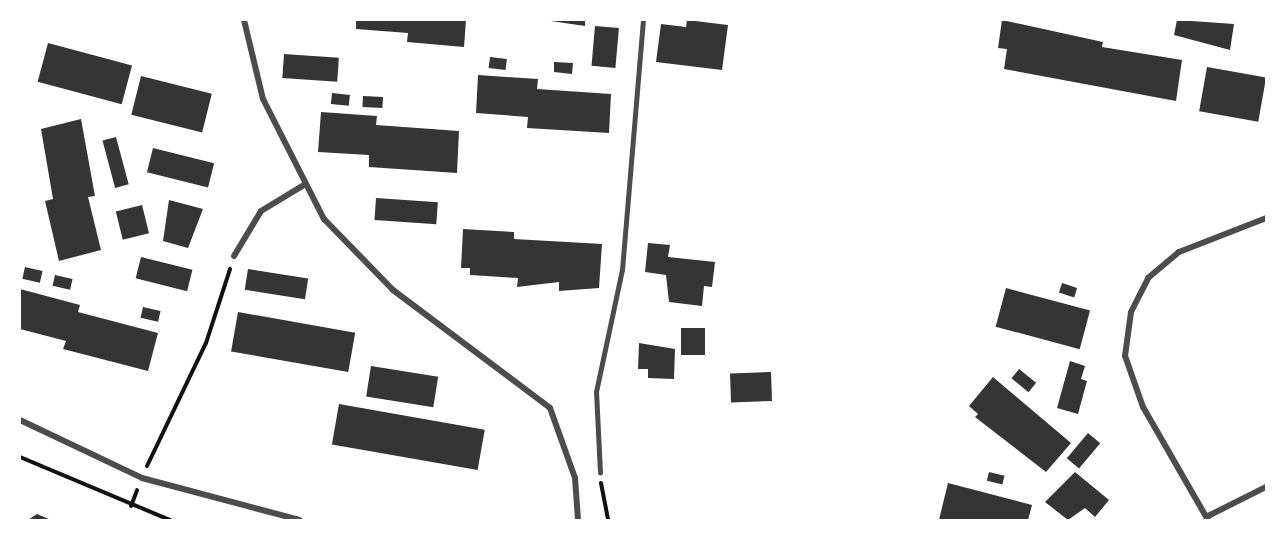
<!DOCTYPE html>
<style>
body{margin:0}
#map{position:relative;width:1286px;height:540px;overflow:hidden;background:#fff;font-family:Signika,sans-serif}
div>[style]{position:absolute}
.building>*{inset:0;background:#353535;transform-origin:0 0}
.path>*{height:4px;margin:-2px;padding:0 2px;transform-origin:2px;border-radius:2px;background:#111}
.service>*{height:4.5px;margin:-2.25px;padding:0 2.25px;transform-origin:2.25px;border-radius:2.25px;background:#4c4c4c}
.minor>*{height:6px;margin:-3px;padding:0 3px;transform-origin:3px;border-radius:3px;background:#4c4c4c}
span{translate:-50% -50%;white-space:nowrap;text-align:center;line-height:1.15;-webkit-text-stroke:6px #fff;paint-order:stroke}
.frame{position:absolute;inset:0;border:21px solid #fff;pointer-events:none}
</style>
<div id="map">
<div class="building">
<i style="clip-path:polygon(356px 20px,466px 20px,464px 47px,407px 42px,408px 33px,356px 29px)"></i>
<i style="clip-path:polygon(544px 20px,585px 20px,585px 26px)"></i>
<i style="clip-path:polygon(687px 20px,728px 25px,722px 70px,656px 62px,661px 24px,686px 27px)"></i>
<i style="clip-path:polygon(1002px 20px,1103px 42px,1102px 47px,1182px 60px,1176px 101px,1004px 69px,1007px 49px,998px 48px)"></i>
<i style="clip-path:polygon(1177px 20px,1234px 24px,1230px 50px,1174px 35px)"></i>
<i style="left:595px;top:26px;width:24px;height:40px;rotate:5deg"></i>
<i style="left:48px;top:43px;width:87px;height:40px;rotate:15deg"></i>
<i style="left:284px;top:54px;width:55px;height:24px;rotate:4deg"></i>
<i style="left:490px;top:57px;width:17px;height:11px;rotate:7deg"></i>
<i style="clip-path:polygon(554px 62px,573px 63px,572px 74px,554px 72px)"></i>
<i style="left:1207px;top:67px;width:60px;height:45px;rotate:10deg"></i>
<i style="clip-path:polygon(478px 75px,538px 79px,537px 89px,611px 94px,609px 133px,527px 128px,528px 117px,476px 113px)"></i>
<i style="left:141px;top:76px;width:73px;height:40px;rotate:14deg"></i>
<i style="left:332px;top:93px;width:18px;height:11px;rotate:6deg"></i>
<i style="left:363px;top:96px;width:20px;height:11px;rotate:3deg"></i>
<i style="clip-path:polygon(321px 112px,377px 116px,376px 125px,459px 131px,457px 173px,369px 167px,369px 155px,318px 152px)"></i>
<i style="clip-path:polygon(81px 119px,95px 196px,88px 197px,101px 250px,59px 261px,45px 201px,53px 199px,41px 129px)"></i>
<i style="left:116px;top:137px;width:49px;height:14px;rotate:75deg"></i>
<i style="left:153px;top:148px;width:63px;height:25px;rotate:14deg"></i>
<i style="left:376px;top:198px;width:62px;height:22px;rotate:4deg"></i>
<i style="clip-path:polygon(169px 200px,203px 209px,188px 248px,163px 241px)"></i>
<i style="left:142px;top:205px;width:29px;height:27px;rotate:76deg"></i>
<i style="clip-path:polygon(463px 229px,514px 232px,514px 239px,602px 244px,599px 288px,559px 291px,559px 282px,517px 287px,518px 278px,470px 275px,470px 268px,461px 268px)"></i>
<i style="clip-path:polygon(648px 243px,670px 245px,668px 257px,715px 262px,712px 287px,704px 286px,702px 306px,669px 302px,666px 275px,645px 272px)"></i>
<i style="left:141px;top:257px;width:53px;height:22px;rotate:14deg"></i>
<i style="left:25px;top:267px;width:18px;height:12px;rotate:13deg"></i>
<i style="left:248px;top:269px;width:61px;height:21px;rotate:9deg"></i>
<i style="left:55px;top:275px;width:18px;height:11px;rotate:13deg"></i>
<i style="left:1062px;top:283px;width:16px;height:10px;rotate:18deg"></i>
<i style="left:1006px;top:288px;width:87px;height:40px;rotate:15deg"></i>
<i style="clip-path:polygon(20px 289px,80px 305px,78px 312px,158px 333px,148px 371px,63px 349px,66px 341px,20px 329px)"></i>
<i style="left:143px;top:307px;width:18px;height:11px;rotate:13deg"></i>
<i style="left:238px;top:312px;width:119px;height:40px;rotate:10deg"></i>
<i style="left:681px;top:328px;width:24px;height:27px"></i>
<i style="clip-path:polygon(639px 343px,675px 349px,674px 379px,648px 378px,648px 369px,638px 369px)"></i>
<i style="clip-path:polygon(1070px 361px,1085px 366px,1081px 379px,1087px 381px,1078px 414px,1057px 408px)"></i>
<i style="left:371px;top:366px;width:68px;height:31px;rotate:9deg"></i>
<i style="left:1019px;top:369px;width:22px;height:12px;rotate:39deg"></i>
<i style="left:771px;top:372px;width:29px;height:41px;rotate:88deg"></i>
<i style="clip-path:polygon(993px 377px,1071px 443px,1046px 472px,975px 417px,978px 414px,969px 406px)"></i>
<i style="left:339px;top:404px;width:148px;height:41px;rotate:10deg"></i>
<i style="left:1088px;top:433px;width:16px;height:33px;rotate:40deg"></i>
<i style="left:989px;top:472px;width:16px;height:9px;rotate:14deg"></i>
<i style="clip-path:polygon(1075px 472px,1109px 500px,1095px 517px,1085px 508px,1068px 520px,1045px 502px)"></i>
<i style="clip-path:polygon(948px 483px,1032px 505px,1028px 520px,939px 520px)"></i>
<i style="clip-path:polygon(37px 514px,51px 520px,28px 520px)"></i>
</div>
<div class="path">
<i style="left:20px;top:457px;width:163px;rotate:22.8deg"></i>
<i style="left:147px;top:466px;width:136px;rotate:-64.4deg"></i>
<i style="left:206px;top:343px;width:78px;rotate:-72deg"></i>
<i style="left:601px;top:483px;width:38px;rotate:79deg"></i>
<i style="left:131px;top:506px;width:17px;rotate:-69deg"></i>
</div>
<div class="service">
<i style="left:600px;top:473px;width:81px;rotate:-92.8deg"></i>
<i style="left:596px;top:392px;width:125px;rotate:-78deg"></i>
<i style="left:622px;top:270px;width:251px;rotate:-85.2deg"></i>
</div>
<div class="minor">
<i style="left:244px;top:20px;width:81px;rotate:76.5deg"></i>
<i style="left:263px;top:99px;width:135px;rotate:63.1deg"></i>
<i style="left:324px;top:219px;width:99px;rotate:45.8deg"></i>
<i style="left:393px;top:290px;width:196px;rotate:36.9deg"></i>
<i style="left:550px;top:408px;width:74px;rotate:70.3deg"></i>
<i style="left:575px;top:478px;width:42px;rotate:85.9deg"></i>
<i style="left:234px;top:256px;width:52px;rotate:-59deg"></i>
<i style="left:261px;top:211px;width:50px;rotate:-31.2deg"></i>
<i style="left:20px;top:420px;width:135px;rotate:25.4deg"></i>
<i style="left:142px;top:478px;width:163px;rotate:14.9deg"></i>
<i style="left:1208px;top:516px;width:65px;rotate:-26.6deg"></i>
<i style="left:1208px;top:520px;width:130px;rotate:-119.9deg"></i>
<i style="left:1143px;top:407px;width:54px;rotate:-109.4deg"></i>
<i style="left:1125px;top:356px;width:44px;rotate:-82.2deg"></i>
<i style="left:1131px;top:312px;width:38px;rotate:-63deg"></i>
<i style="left:1148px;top:278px;width:40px;rotate:-40deg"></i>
<i style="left:1179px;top:252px;width:93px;rotate:-21.3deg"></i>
</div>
<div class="frame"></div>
</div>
